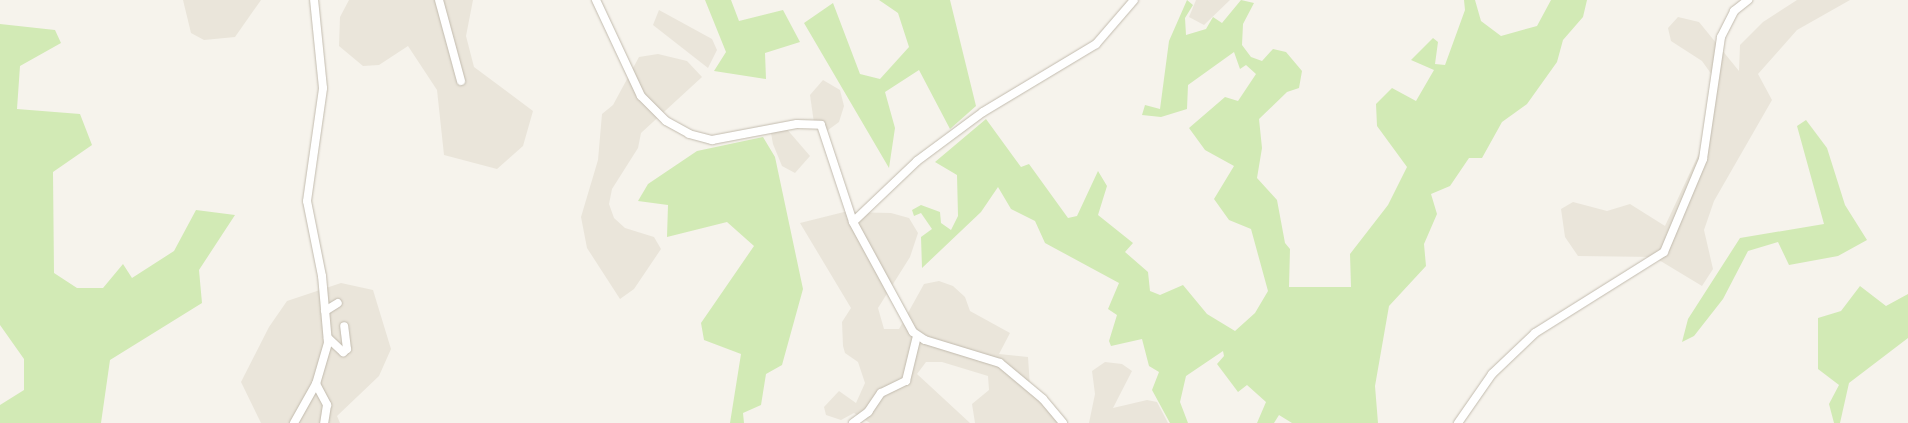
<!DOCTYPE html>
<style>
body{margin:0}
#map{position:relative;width:1908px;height:423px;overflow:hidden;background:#f6f3ec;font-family:"Fira Sans Condensed",sans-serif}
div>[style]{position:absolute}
.residential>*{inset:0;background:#eae5da}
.green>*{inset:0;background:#d2eab5}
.roads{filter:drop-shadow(0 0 1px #c2bbae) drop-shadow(0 0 1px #c2bbae)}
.minor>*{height:8px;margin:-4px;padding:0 4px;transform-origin:4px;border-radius:4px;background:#fff}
span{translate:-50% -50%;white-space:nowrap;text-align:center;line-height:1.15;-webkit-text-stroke:4.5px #fff;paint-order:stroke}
</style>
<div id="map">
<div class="residential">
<i style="clip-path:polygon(183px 0,261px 0,235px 37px,204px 40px,191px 33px)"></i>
<i style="clip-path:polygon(349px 0,473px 0,466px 36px,474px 67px,533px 111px,523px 146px,497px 169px,444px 155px,437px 90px,408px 46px,379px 65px,363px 66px,339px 46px,340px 17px)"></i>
<i style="clip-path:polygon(1196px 0,1230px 0,1204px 25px,1189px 17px)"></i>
<i style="clip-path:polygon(1797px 0,1850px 0,1797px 30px,1758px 74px,1772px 100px,1714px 201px,1704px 230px,1713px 269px,1702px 286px,1654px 257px,1578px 256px,1565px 237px,1561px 209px,1573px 202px,1607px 211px,1630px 204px,1665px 226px,1702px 147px,1712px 75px,1702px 61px,1671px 41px,1668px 28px,1678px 17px,1699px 22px,1739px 71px,1740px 45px,1763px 22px)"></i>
<i style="clip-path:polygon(659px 10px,712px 39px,717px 50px,708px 68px,653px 25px)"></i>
<i style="clip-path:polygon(658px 54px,687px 61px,702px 77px,641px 133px,638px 148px,612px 189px,609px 204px,614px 218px,625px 228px,654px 237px,661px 249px,634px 289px,620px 299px,587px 248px,581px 217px,598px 160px,602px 114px,613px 105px,639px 57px)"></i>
<i style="clip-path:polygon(823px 80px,840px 90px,844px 106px,839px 122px,824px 133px,814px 123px,810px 95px)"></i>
<i style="clip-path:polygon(785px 127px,810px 156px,795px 173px,782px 166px,773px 144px,771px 133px)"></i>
<i style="clip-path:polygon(844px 212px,891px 213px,909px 218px,918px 233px,910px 257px,878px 308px,884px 329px,899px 329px,924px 284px,939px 281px,953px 286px,965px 297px,970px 311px,1010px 333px,999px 354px,1028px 357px,1030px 387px,1065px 423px,975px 423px,972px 404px,989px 390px,988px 376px,942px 362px,926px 362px,917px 374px,970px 423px,870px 423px,854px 413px,841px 420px,826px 415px,824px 407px,839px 391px,856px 403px,865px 383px,858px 362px,845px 353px,843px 346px,842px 322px,851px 308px,800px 223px)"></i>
<i style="clip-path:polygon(341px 283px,373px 290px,391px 349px,379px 376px,337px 416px,340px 423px,261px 423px,241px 382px,269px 327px,287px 301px)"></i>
<i style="clip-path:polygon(1105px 362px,1122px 364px,1132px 371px,1113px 408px,1147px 400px,1157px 402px,1168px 423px,1089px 423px,1095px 394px,1092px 371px)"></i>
</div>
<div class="green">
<i style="clip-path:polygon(705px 0,731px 0,739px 21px,783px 10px,800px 42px,765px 53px,766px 79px,714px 71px,726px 52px)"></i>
<i style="clip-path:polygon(879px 0,950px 0,976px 106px,950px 129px,919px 70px,885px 92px,895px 128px,889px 168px,804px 23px,833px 3px,860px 74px,880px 79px,909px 47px,898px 13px)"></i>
<i style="clip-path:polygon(1187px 0,1193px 5px,1185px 18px,1186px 35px,1206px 29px,1213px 17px,1222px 23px,1241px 0,1254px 3px,1243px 24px,1242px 45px,1251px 57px,1262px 61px,1273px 49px,1286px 52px,1302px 71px,1299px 88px,1287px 92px,1259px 119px,1262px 148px,1257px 178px,1277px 200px,1285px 243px,1290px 249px,1289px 287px,1351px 287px,1350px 254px,1388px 205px,1407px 167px,1377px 126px,1376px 104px,1392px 88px,1416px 101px,1434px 70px,1411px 60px,1433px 38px,1438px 42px,1435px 64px,1445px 65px,1465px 10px,1464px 0,1475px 0,1481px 21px,1501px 36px,1537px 26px,1551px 0,1587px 0,1583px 17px,1563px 40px,1557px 62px,1527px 104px,1502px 122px,1482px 158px,1469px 158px,1450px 186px,1431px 194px,1437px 214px,1424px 244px,1426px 266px,1389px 306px,1375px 386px,1378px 423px,1292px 423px,1279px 415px,1274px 423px,1257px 423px,1266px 402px,1247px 385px,1238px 392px,1217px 364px,1224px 356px,1223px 351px,1186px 376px,1180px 402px,1188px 423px,1170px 423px,1152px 390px,1159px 372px,1149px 366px,1142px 339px,1111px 346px,1109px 341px,1117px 315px,1108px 309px,1119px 283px,1045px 243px,1035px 221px,1011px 209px,998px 187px,981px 212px,922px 268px,921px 237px,932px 229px,921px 213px,914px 216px,912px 210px,921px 205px,940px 212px,941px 223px,951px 230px,958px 216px,957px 175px,935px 162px,986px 119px,1021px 167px,1029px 164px,1068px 218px,1077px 216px,1098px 171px,1107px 186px,1098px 215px,1133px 243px,1125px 252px,1148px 272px,1150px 291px,1160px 295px,1183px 285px,1207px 314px,1235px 331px,1255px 313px,1268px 291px,1251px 229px,1229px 220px,1214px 199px,1234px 166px,1205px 150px,1189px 128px,1225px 97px,1238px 101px,1256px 74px,1246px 65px,1240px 69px,1234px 52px,1188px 85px,1187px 109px,1161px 117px,1142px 115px,1145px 105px,1160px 109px,1169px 41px)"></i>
<i style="clip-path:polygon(0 24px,55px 30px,61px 43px,20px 66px,17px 109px,80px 114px,92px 145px,53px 172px,54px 273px,77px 288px,103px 288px,123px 264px,132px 278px,174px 251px,196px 210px,235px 215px,199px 270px,202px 303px,110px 360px,101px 423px,0 423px,0 405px,24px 390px,24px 359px,0 325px)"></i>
<i style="clip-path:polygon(1806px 120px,1827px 148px,1845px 205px,1867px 240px,1838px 256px,1789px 265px,1778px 242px,1748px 251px,1723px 299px,1694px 336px,1682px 342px,1688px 319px,1740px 238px,1824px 224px,1797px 126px)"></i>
<i style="clip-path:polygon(763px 137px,775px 157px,803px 289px,782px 365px,766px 374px,761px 405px,743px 413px,744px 423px,730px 423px,741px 354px,704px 340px,701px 323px,754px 246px,727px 222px,667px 237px,668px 205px,638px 201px,648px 184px,697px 151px)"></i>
<i style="clip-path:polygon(1860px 286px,1886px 306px,1908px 294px,1908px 338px,1849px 383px,1840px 423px,1834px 423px,1829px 404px,1839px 385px,1818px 369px,1818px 318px,1841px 311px)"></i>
</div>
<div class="roads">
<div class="minor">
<i style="left:439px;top:0;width:84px;rotate:74.8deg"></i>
<i style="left:596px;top:0;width:106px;rotate:64.9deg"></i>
<i style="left:641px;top:96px;width:35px;rotate:45deg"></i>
<i style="left:666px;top:121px;width:26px;rotate:29deg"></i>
<i style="left:689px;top:134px;width:24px;rotate:15deg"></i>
<i style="left:712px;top:140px;width:86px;rotate:-10.7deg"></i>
<i style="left:797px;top:124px;width:24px;rotate:2deg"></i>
<i style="left:821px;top:125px;width:102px;rotate:71.7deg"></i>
<i style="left:853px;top:222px;width:125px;rotate:61.4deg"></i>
<i style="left:913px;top:332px;width:14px;rotate:34deg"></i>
<i style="left:925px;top:340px;width:78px;rotate:17deg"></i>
<i style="left:1000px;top:363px;width:56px;rotate:39.9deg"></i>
<i style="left:1043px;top:399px;width:31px;rotate:50deg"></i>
<i style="left:853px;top:222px;width:88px;rotate:-43.6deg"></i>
<i style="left:917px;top:161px;width:82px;rotate:-36.6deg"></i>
<i style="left:983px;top:112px;width:132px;rotate:-31deg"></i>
<i style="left:1096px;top:44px;width:58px;rotate:-49.2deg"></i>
<i style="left:325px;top:311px;width:15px;rotate:-32deg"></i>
<i style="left:328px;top:338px;width:21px;rotate:43deg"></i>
<i style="left:343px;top:352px;width:5px;rotate:-37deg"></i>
<i style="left:347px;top:349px;width:23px;rotate:-97deg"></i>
<i style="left:316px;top:384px;width:24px;rotate:62deg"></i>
<i style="left:327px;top:405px;width:18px;rotate:99deg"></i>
<i style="left:294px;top:423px;width:45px;rotate:-60.6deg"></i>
<i style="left:316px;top:384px;width:43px;rotate:-73.7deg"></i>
<i style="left:328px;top:343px;width:67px;rotate:-95.1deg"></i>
<i style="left:322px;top:276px;width:76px;rotate:-101.3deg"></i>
<i style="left:307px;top:201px;width:114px;rotate:-81.9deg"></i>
<i style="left:323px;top:88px;width:88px;rotate:-95.8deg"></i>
<i style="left:853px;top:423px;width:19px;rotate:-36deg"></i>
<i style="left:868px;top:412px;width:23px;rotate:-56deg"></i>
<i style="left:881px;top:393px;width:28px;rotate:-26deg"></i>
<i style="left:906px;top:381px;width:46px;rotate:-76.3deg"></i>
<i style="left:1458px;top:423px;width:60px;rotate:-55.2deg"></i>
<i style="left:1492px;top:374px;width:59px;rotate:-43.6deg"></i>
<i style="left:1535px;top:333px;width:152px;rotate:-32.1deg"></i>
<i style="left:1664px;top:252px;width:101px;rotate:-67.2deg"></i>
<i style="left:1703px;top:159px;width:123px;rotate:-81.6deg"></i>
<i style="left:1721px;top:37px;width:29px;rotate:-63deg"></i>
<i style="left:1734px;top:11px;width:18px;rotate:-38deg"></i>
</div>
</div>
</div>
